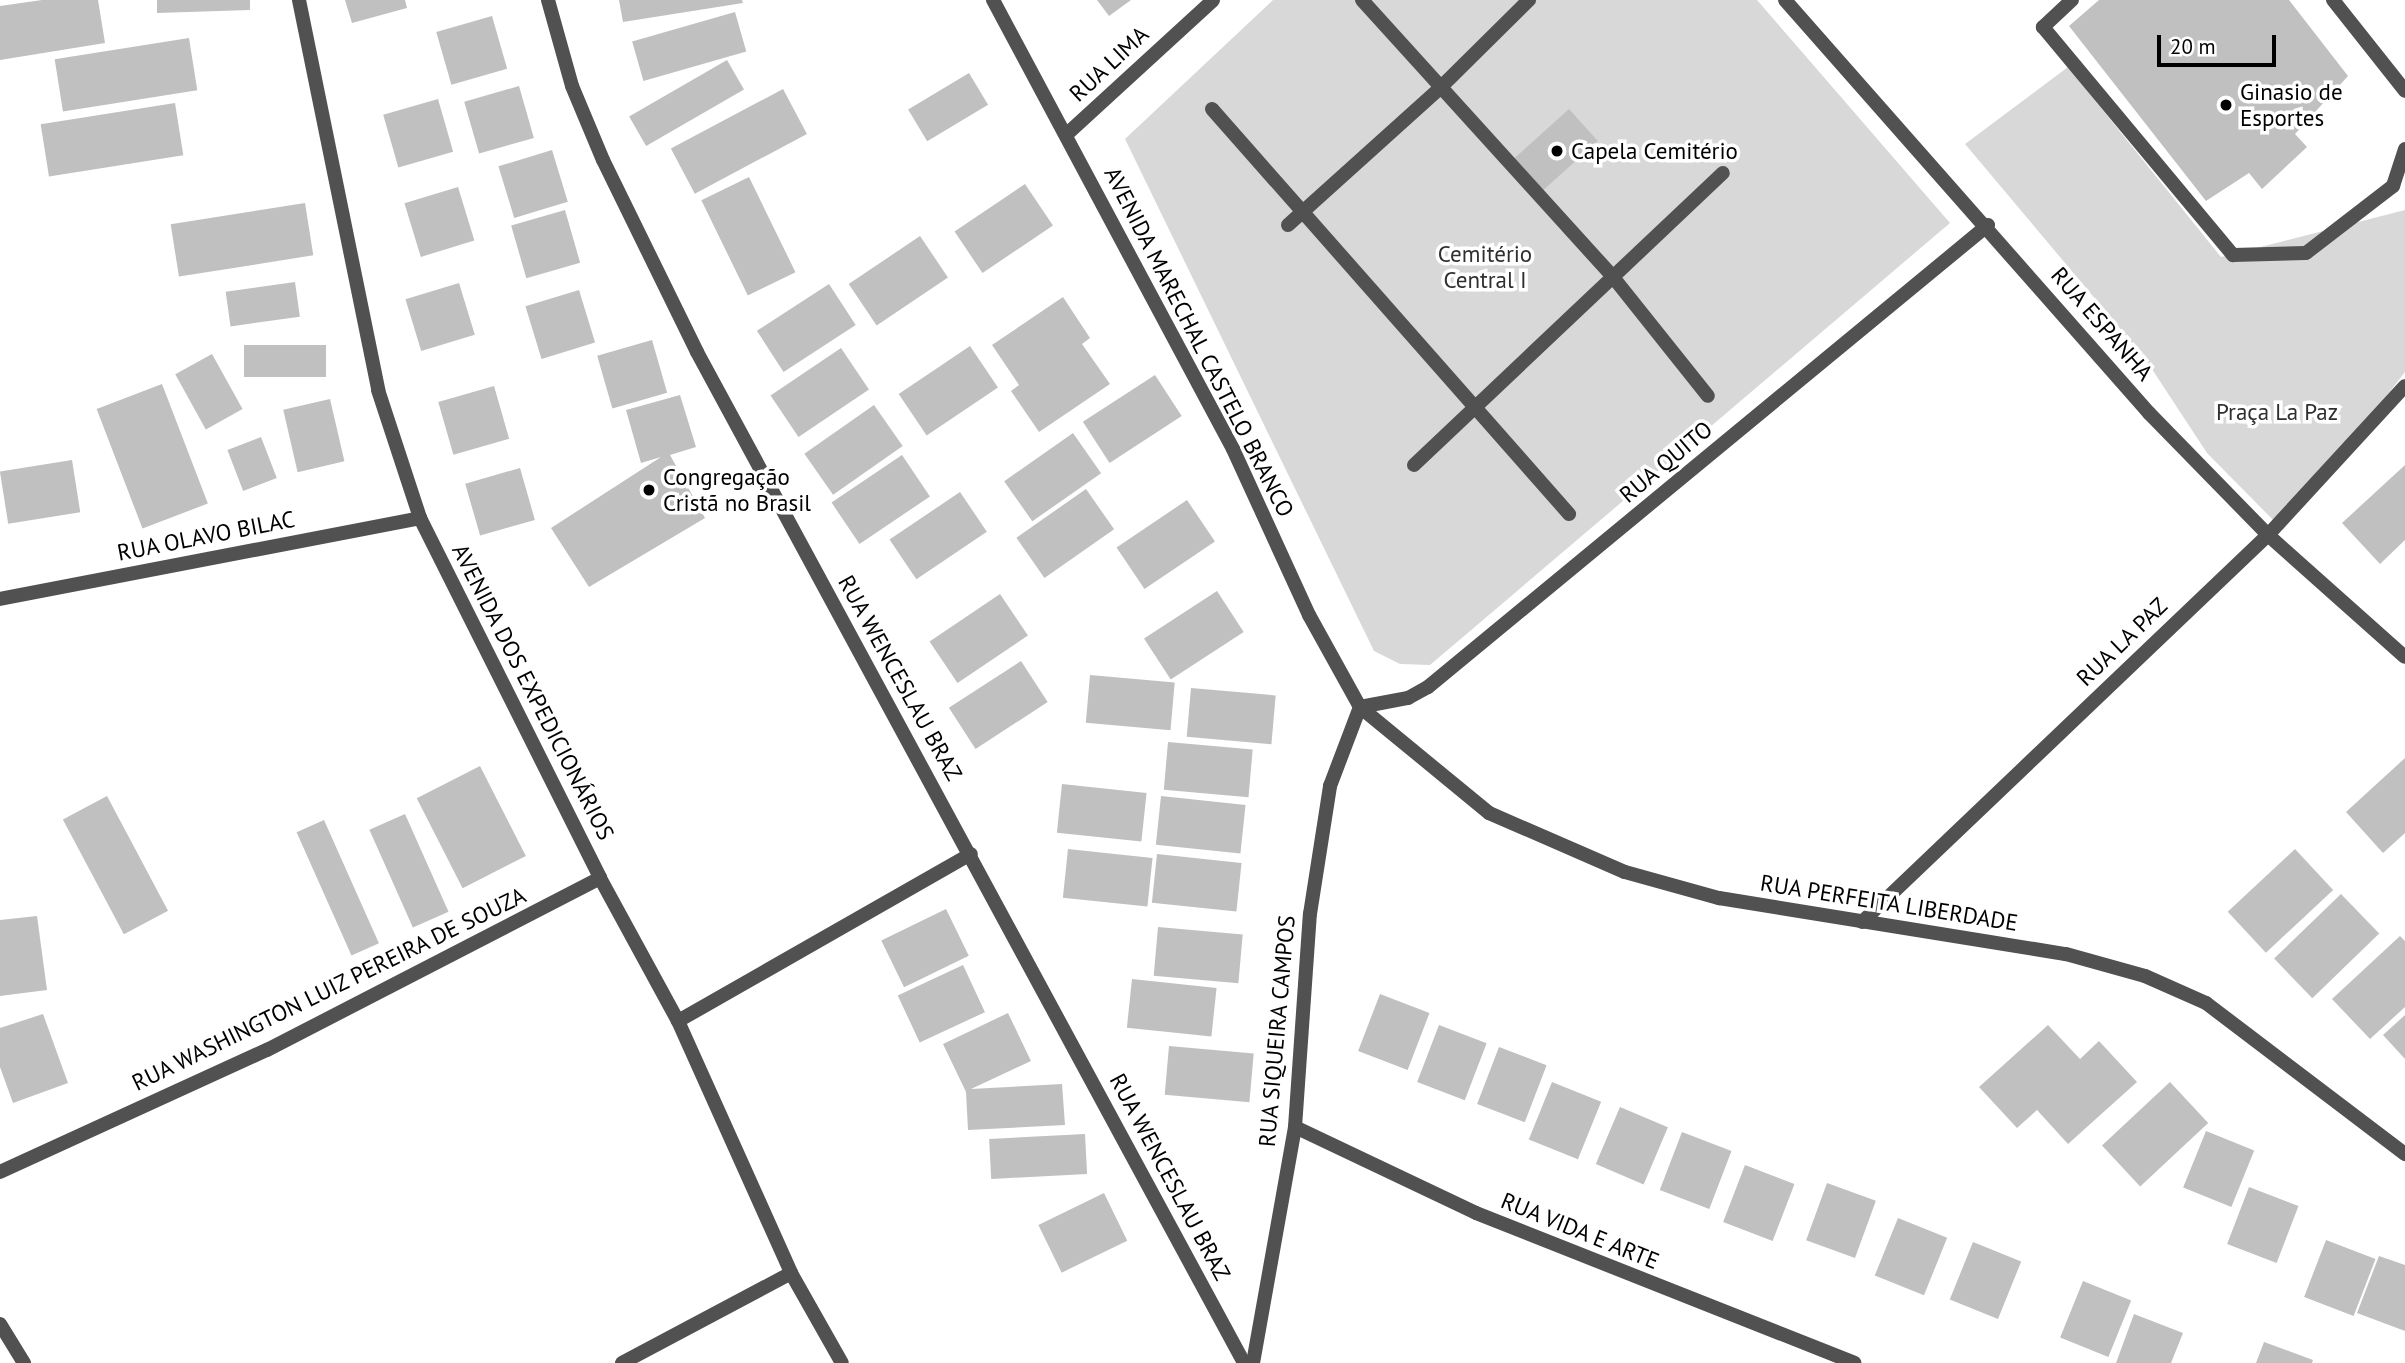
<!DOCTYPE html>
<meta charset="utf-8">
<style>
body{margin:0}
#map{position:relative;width:2405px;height:1363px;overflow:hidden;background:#fff;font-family:"PT Sans",sans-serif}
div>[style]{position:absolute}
.green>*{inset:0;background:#d8d8d8}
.building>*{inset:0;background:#c0c0c0;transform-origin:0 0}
.lane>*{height:14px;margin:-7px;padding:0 7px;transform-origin:7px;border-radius:7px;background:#515151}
.street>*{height:14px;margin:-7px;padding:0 7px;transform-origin:7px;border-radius:7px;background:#515151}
.dots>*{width:19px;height:19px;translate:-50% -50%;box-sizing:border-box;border:4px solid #fff;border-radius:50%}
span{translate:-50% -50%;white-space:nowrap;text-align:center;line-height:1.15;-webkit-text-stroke:7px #fff;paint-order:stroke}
.street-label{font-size:23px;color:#000}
.poi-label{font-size:23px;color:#000}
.left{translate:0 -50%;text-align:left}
.park-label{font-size:23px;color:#2f2f2f}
.scale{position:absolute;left:2157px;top:35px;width:119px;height:32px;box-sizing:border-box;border:4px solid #000;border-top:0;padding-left:9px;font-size:21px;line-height:24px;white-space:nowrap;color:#000;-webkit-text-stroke:5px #fff;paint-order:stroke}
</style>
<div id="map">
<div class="green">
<i style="clip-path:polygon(1273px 0,1757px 0,1950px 223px,1430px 665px,1400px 664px,1374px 651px,1125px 139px)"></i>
<i style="clip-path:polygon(2068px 67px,2221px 257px,2405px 210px,2405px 372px,2283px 530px,2207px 453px,2144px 357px,1965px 144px)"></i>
</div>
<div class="building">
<i style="clip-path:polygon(42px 0,98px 0,105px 43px,0 60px,0 6px)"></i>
<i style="clip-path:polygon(157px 0,250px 0,250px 10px,157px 13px)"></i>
<i style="clip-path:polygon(345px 0,405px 0,407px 8px,352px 23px)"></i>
<i style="clip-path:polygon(619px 0,742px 0,743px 3px,623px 22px)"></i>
<i style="clip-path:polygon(1097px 0,1131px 0,1109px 16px)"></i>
<i style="clip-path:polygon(2099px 0,2289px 0,2348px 76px,2295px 134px,2307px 147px,2262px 189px,2249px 173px,2206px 201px,2069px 26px)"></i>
<i style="left:735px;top:12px;width:41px;height:107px;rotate:74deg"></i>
<i style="left:492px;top:16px;width:55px;height:58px;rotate:74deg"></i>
<i style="left:189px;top:38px;width:53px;height:136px;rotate:81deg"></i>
<i style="left:727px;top:60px;width:34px;height:113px;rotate:60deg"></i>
<i style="left:969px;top:73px;width:37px;height:71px;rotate:59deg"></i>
<i style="left:519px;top:86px;width:54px;height:57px;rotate:74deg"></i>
<i style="left:783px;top:89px;width:51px;height:127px;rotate:62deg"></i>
<i style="left:438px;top:99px;width:55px;height:57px;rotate:74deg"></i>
<i style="left:175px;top:103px;width:53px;height:136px;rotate:81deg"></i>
<i style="left:1569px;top:109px;width:43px;height:75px;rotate:48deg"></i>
<i style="left:552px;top:150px;width:54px;height:56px;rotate:73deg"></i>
<i style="left:749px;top:177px;width:106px;height:53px;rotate:64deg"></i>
<i style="left:1025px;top:184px;width:50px;height:85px;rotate:56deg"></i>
<i style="left:458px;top:187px;width:56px;height:56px;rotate:73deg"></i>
<i style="left:305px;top:203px;width:53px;height:136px;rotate:81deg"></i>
<i style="left:565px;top:210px;width:55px;height:56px;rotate:74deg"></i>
<i style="left:920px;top:236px;width:50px;height:86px;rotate:56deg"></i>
<i style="left:295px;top:282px;width:35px;height:70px;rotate:82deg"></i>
<i style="left:459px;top:283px;width:54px;height:56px;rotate:73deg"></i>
<i style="left:829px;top:284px;width:49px;height:86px;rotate:57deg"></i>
<i style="left:579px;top:290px;width:55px;height:56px;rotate:73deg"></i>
<i style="clip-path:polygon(1063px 297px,1090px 338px,1082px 344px,1110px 384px,1039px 432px,1011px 391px,1019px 385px,992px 345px)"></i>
<i style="left:652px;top:340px;width:55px;height:57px;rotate:74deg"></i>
<i style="left:326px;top:345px;width:32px;height:82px;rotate:90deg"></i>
<i style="left:970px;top:346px;width:50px;height:86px;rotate:56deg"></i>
<i style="left:841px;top:348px;width:50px;height:85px;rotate:56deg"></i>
<i style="left:212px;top:354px;width:63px;height:42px;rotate:61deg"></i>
<i style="left:1155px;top:375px;width:49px;height:86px;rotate:57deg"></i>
<i style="left:162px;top:384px;width:128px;height:70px;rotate:69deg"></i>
<i style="left:494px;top:386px;width:55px;height:58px;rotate:74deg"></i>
<i style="clip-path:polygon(680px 395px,696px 447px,670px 455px,705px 518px,589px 587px,551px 528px,661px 457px,641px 463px,626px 410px)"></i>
<i style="left:330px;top:399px;width:64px;height:48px;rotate:77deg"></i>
<i style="left:874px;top:405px;width:50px;height:85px;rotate:55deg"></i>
<i style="left:1073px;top:433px;width:49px;height:84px;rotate:55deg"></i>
<i style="left:261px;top:437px;width:44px;height:36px;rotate:69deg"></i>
<i style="left:902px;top:455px;width:50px;height:85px;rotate:56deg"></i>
<i style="left:72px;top:460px;width:53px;height:73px;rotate:81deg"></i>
<i style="clip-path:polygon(2405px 465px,2405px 540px,2380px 564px,2342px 523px)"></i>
<i style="left:520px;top:468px;width:54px;height:57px;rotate:74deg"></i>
<i style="left:1086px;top:489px;width:49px;height:85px;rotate:55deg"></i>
<i style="left:960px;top:492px;width:48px;height:85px;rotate:56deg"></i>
<i style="left:1187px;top:500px;width:50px;height:85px;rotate:56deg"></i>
<i style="left:1217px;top:591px;width:49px;height:87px;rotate:57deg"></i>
<i style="left:1000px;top:594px;width:50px;height:85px;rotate:56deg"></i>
<i style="left:1021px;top:661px;width:49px;height:86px;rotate:57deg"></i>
<i style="left:1090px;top:675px;width:85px;height:48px;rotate:5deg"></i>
<i style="left:1191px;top:688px;width:85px;height:49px;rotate:5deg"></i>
<i style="left:1168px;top:742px;width:85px;height:48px;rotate:5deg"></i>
<i style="clip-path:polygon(2405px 758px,2405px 833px,2383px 853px,2346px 812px)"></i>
<i style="left:480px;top:766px;width:101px;height:71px;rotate:63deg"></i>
<i style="left:1062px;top:784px;width:85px;height:49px;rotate:6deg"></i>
<i style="left:107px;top:796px;width:130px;height:50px;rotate:62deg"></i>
<i style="left:1161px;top:796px;width:85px;height:49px;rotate:6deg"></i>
<i style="left:405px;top:814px;width:107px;height:39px;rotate:66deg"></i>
<i style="left:324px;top:820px;width:135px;height:30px;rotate:66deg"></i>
<i style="left:1068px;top:849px;width:85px;height:49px;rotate:6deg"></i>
<i style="left:2295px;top:849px;width:56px;height:92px;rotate:47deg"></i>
<i style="left:1157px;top:854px;width:85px;height:49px;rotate:6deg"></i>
<i style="left:2341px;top:894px;width:55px;height:93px;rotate:46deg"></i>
<i style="left:946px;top:909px;width:52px;height:72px;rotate:64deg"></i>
<i style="clip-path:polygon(37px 916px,47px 990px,0 996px,0 920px)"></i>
<i style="left:1158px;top:927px;width:85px;height:49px;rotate:5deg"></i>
<i style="clip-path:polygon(2400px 936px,2405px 941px,2405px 1007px,2370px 1039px,2332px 999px)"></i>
<i style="left:963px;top:965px;width:52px;height:72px;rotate:65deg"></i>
<i style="left:1132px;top:979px;width:85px;height:49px;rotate:6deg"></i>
<i style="left:1380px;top:994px;width:53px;height:61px;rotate:21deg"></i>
<i style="clip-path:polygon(1008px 1013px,1031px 1061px,971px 1089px,1062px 1084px,1065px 1125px,968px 1130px,966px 1092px,943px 1044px)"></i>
<i style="clip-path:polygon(43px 1014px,68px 1083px,13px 1103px,0 1067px,0 1028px)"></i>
<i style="clip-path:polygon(2405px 1015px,2405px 1059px,2383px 1035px)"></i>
<i style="left:1439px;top:1025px;width:51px;height:61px;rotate:21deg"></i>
<i style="clip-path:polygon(2048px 1025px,2080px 1059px,2099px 1041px,2137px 1082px,2068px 1144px,2037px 1110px,2017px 1128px,1979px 1087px)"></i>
<i style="left:1169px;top:1046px;width:85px;height:49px;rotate:5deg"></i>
<i style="left:1499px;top:1047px;width:51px;height:61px;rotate:21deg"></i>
<i style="left:1552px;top:1082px;width:53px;height:62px;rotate:22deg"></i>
<i style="left:2170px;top:1082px;width:56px;height:93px;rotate:47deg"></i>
<i style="left:1620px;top:1107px;width:52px;height:62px;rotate:23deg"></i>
<i style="left:2206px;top:1131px;width:52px;height:61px;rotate:22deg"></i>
<i style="left:1682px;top:1132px;width:53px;height:62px;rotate:21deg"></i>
<i style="left:1085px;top:1134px;width:40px;height:96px;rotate:87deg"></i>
<i style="left:1745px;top:1165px;width:53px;height:61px;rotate:21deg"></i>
<i style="left:1827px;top:1183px;width:52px;height:61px;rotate:20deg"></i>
<i style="left:2249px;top:1187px;width:53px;height:61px;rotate:21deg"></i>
<i style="left:1104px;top:1193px;width:53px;height:73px;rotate:64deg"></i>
<i style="left:1898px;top:1218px;width:53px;height:62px;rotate:22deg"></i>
<i style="left:2326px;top:1240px;width:53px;height:61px;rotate:21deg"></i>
<i style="left:1973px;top:1242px;width:52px;height:62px;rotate:22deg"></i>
<i style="clip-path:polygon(2379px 1256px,2405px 1265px,2405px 1331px,2357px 1313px)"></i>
<i style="left:2083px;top:1281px;width:52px;height:61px;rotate:22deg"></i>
<i style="clip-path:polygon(2134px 1314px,2183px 1333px,2171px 1363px,2116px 1363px)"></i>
<i style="clip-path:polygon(2264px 1342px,2313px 1360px,2312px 1363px,2256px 1363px)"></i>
</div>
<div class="lane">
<i style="left:1362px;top:0;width:374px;rotate:47.8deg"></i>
<i style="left:1613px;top:277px;width:152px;rotate:51.4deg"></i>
<i style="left:1212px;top:109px;width:540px;rotate:48.6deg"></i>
<i style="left:1288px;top:225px;width:206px;rotate:-42deg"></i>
<i style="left:1441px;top:87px;width:124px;rotate:-44.7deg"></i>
<i style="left:1414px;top:465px;width:425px;rotate:-43.4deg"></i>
</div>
<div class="street">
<i style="left:299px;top:0;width:398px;rotate:78.5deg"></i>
<i style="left:378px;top:390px;width:135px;rotate:71.8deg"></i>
<i style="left:420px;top:518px;width:402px;rotate:63.4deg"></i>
<i style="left:600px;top:878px;width:163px;rotate:61.4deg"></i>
<i style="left:678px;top:1021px;width:276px;rotate:65.8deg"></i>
<i style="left:791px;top:1273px;width:103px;rotate:60.5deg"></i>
<i style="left:548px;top:0;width:89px;rotate:74.4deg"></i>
<i style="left:572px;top:86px;width:80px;rotate:67.3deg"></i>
<i style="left:603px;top:160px;width:214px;rotate:63.9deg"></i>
<i style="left:697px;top:352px;width:1149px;rotate:61.58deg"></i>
<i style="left:993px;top:0;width:509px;rotate:61.87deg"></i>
<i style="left:1233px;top:449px;width:183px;rotate:65.4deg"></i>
<i style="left:1309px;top:615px;width:105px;rotate:61deg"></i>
<i style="left:1360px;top:707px;width:167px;rotate:39.4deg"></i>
<i style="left:1489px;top:813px;width:148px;rotate:23.5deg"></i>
<i style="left:1625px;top:872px;width:98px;rotate:15.5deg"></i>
<i style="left:1719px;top:898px;width:351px;rotate:9.2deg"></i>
<i style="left:2066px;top:954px;width:82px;rotate:15.6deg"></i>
<i style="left:2145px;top:976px;width:67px;rotate:23.9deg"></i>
<i style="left:2206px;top:1003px;width:250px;rotate:37.2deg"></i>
<i style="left:1785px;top:0;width:551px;rotate:48.61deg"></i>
<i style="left:2149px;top:413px;width:170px;rotate:45.7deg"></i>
<i style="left:2268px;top:535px;width:183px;rotate:41.7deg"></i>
<i style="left:2072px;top:0;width:40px;rotate:137deg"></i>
<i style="left:2043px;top:27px;width:297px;rotate:50.2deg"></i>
<i style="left:2233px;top:255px;width:73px;rotate:-1.6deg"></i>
<i style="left:2306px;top:253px;width:110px;rotate:-37.6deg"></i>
<i style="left:2393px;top:186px;width:39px;rotate:-72deg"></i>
<i style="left:2333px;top:0;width:116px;rotate:51.6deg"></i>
<i style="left:1067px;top:134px;width:198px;rotate:-42.5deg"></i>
<i style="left:0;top:599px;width:428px;rotate:-10.9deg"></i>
<i style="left:1360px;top:707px;width:49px;rotate:-10.6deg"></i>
<i style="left:1408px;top:698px;width:23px;rotate:-29deg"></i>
<i style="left:1428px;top:687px;width:726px;rotate:-39.52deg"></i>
<i style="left:1862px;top:922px;width:561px;rotate:-43.63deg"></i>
<i style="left:2268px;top:535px;width:202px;rotate:-47.4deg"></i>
<i style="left:678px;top:1021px;width:337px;rotate:-29.7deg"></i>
<i style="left:1295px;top:1127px;width:200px;rotate:25.4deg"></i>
<i style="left:1476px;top:1213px;width:407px;rotate:21.6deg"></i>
<i style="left:0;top:1172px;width:294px;rotate:-24.6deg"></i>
<i style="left:267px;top:1050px;width:375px;rotate:-27.3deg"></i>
<i style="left:0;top:1324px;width:46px;rotate:58.4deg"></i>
<i style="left:622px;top:1363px;width:191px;rotate:-28deg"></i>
<i style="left:1253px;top:1363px;width:240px;rotate:-79.9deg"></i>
<i style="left:1295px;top:1127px;width:214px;rotate:-86deg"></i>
<i style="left:1310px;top:914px;width:130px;rotate:-81.1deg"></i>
<i style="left:1330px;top:786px;width:85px;rotate:-69.2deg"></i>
</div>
<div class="dots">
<i style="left:2226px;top:105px;background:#000"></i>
<i style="left:1557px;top:151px;background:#000"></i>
<i style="left:649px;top:490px;background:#000"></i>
</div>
<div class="street-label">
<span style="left:1109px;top:64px;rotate:-43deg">RUA LIMA</span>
<span style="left:2102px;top:324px;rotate:49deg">RUA ESPANHA</span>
<span style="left:1199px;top:342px;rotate:63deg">AVENIDA MARECHAL CASTELO BRANCO</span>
<span style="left:1666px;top:462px;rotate:-40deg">RUA QUITO</span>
<span style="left:206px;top:536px;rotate:-11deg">RUA OLAVO BILAC</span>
<span style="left:2122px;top:642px;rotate:-44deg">RUA LA PAZ</span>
<span style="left:900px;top:678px;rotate:61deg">RUA WENCESLAU BRAZ</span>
<span style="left:533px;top:692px;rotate:63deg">AVENIDA DOS EXPEDICIONÁRIOS</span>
<span style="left:1889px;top:903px;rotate:9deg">RUA PERFEITA LIBERDADE</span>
<span style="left:329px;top:989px;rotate:-26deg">RUA WASHINGTON LUIZ PEREIRA DE SOUZA</span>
<span style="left:1277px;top:1031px;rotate:-85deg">RUA SIQUEIRA CAMPOS</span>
<span style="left:1170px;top:1177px;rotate:62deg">RUA WENCESLAU BRAZ</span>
<span style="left:1580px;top:1231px;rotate:22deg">RUA VIDA E ARTE</span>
</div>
<div class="poi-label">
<span class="left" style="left:2240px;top:105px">Ginasio de<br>Esportes</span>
<span class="left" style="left:1571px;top:151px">Capela Cemitério</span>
<span class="left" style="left:663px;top:490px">Congregação<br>Cristã no Brasil</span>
</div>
<div class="park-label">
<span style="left:1485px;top:267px">Cemitério<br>Central I</span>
<span style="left:2277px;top:412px">Praça La Paz</span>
</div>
<div class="scale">20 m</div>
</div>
